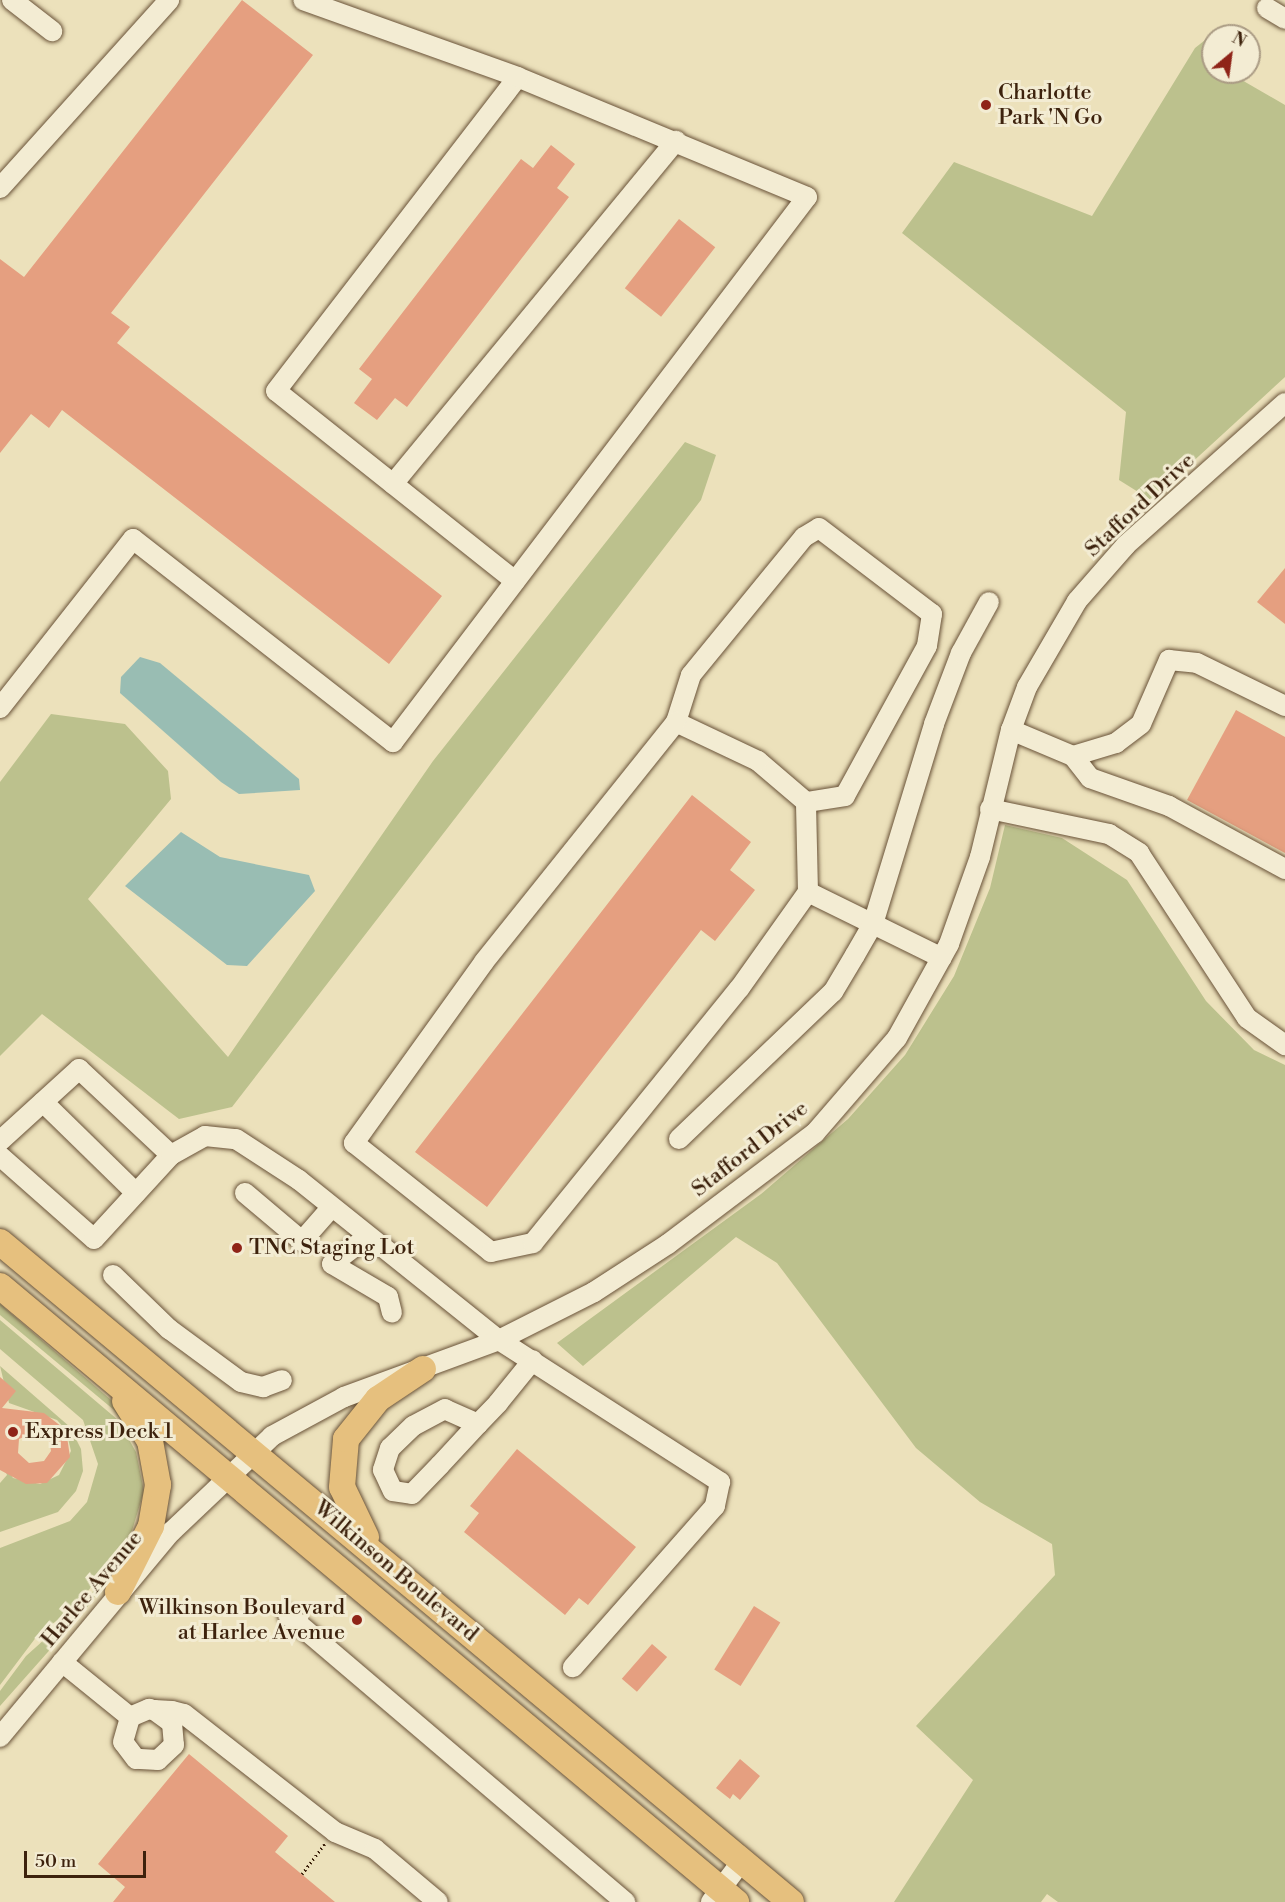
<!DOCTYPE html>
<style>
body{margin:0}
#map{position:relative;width:1285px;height:1902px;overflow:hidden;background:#ece1bb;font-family:"Libre Bodoni",serif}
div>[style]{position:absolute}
.green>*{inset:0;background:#bcc18d}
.water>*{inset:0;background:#99bdb3}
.building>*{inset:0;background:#e59f80;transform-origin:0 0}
.path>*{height:3px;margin-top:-1.5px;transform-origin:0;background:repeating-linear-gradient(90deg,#3d220d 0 1.5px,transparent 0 4.5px)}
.roads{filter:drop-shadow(0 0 2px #695238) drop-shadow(0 0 2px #695238)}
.minor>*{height:20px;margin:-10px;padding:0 10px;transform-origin:10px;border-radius:10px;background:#f3ecd3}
.major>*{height:26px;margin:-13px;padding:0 13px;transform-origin:13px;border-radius:13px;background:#e6c07e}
.dots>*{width:16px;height:16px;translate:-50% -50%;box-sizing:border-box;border:3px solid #f3ecd3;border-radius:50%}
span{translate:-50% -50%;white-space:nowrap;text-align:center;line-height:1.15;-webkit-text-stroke:6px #f3ecd3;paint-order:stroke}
.poi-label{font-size:22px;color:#3d220d}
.left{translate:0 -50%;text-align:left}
.right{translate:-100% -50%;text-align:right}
.street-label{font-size:22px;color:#3d220d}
.north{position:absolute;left:1201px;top:24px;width:60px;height:60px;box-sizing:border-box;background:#f3ecd3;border:2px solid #aa9b84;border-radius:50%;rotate:29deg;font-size:16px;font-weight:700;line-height:24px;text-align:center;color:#3d220d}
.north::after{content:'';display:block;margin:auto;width:21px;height:27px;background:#8f2418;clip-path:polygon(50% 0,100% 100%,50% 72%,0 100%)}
.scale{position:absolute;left:24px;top:1851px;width:122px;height:27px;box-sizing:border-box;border:3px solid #3d220d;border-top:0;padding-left:8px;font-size:18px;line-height:21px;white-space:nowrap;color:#3d220d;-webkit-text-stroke:4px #f3ecd3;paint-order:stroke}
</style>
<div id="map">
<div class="green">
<i style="clip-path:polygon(1224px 25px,1241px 36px,1213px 36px,1213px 72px,1245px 72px,1240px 79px,1285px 105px,1285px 377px,1151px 500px,1119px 480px,1126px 412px,902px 233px,954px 162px,1092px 216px,1195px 48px)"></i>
<i style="clip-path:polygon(685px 442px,716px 455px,701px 500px,232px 1107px,179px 1119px,42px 1014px,0 1056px,0 782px,51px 714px,125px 724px,168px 771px,171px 799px,88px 899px,228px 1057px,433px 761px)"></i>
<i style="clip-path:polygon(1005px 825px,1062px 838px,1127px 880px,1206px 1001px,1254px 1050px,1285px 1065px,1285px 1902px,1058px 1902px,1047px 1894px,1041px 1902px,894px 1902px,973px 1780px,916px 1726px,1055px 1575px,1052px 1544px,980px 1502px,916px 1448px,777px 1263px,736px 1237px,583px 1366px,557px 1343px,761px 1194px,848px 1119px,905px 1055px,954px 976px,990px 888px)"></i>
<i style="clip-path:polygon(0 1304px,118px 1406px,138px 1445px,114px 1410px,0 1315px)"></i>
<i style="clip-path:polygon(0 1320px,118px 1420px,136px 1452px,144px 1491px,131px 1534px,79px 1603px,37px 1636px,0 1685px,0 1548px,70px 1521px,87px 1502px,98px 1464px,83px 1420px,0 1349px)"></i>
<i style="clip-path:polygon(0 1366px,70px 1427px,81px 1449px,83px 1471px,76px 1491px,58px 1512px,0 1532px,0 1483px,7px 1475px,0 1458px,13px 1478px,40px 1484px,59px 1475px,71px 1451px,66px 1430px,57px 1420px,9px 1403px)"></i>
<i style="clip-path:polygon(143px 1465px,150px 1469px,149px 1502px,134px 1542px,86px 1609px,0 1706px,0 1691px,26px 1656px,83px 1605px,133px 1536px,147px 1498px)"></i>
</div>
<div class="water">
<i style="clip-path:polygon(140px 657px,160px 663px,299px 779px,300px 790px,239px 794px,221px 782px,120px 693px,121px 677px)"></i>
<i style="clip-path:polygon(181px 832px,220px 857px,309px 875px,315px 891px,247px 966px,227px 965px,125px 886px)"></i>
</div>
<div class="building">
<i style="clip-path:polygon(242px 0,313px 55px,111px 313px,130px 327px,117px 343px,442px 596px,389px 664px,62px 410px,49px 428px,31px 414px,0 453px,0 259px,24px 277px)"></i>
<i style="clip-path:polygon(551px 145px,575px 164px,557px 188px,569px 197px,407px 407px,395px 398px,377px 420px,354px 403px,372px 379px,359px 369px,521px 159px,533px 168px)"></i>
<i style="left:679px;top:219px;width:46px;height:88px;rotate:38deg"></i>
<i style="clip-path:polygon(1285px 568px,1285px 624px,1257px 602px)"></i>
<i style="clip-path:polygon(1236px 710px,1285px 737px,1285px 853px,1187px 800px)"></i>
<i style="clip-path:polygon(692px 795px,751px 842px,730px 870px,755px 890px,715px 941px,701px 930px,487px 1207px,415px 1152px)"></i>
<i style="clip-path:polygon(evenodd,0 1377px,16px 1391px,2px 1408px,44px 1413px,66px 1430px,70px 1457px,47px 1483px,26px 1484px,0 1470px,0 1377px,40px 1430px,49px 1438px,51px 1451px,44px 1461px,29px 1463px,18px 1453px,19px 1439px,40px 1430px)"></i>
<i style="clip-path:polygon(517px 1449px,636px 1547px,588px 1605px,579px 1598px,565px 1615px,464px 1532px,479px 1513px,470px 1506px)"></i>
<i style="left:754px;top:1606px;width:31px;height:75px;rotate:32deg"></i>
<i style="left:652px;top:1644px;width:20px;height:46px;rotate:41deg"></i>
<i style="clip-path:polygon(189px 1754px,288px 1836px,275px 1852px,335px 1902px,113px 1902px,125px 1887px,98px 1864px)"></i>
<i style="clip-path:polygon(740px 1759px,760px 1776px,740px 1800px,733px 1794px,730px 1799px,716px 1788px)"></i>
</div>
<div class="path">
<i style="left:302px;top:1874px;width:38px;rotate:-53deg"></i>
</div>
<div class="roads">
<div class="minor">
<i style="left:12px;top:0;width:51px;rotate:37.8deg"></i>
<i style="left:1267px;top:8px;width:21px;rotate:31deg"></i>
<i style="left:0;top:188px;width:253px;rotate:-48deg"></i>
<i style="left:393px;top:484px;width:445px;rotate:-50.5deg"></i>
<i style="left:515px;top:581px;width:305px;rotate:-141.5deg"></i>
<i style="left:276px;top:391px;width:396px;rotate:-52.4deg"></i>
<i style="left:0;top:708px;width:215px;rotate:-51.8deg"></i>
<i style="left:133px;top:539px;width:330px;rotate:38deg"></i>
<i style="left:393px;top:742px;width:684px;rotate:-52.78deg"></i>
<i style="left:807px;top:197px;width:313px;rotate:-157.5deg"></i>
<i style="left:518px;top:77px;width:228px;rotate:-160.3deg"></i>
<i style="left:676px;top:722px;width:49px;rotate:-72.3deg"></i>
<i style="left:691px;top:675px;width:178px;rotate:-50.7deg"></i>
<i style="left:804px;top:537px;width:17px;rotate:-31deg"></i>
<i style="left:819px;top:528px;width:142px;rotate:37.3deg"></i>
<i style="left:932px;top:614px;width:32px;rotate:99deg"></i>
<i style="left:927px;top:646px;width:171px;rotate:118.7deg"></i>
<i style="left:845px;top:796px;width:39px;rotate:171deg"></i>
<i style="left:1011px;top:730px;width:67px;rotate:22.8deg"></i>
<i style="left:1073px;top:756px;width:45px;rotate:-16.8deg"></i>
<i style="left:1116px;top:743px;width:31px;rotate:-37deg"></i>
<i style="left:1141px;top:724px;width:70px;rotate:-66.4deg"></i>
<i style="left:1169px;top:660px;width:28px;rotate:6deg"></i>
<i style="left:1197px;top:663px;width:98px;rotate:26deg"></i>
<i style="left:1073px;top:756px;width:28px;rotate:52deg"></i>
<i style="left:1090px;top:778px;width:84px;rotate:19.5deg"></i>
<i style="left:1169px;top:806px;width:132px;rotate:28.5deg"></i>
<i style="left:990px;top:809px;width:122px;rotate:11.9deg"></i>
<i style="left:1109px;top:834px;width:36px;rotate:32deg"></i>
<i style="left:1139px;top:853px;width:197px;rotate:56.8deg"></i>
<i style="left:1247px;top:1018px;width:47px;rotate:35.4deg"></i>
<i style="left:808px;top:892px;width:90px;rotate:-91.3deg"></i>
<i style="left:806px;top:802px;width:63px;rotate:-139.5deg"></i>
<i style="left:758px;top:761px;width:91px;rotate:-154.6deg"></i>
<i style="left:676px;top:722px;width:307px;rotate:128.7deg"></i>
<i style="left:484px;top:962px;width:223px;rotate:125.7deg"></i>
<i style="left:354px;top:1143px;width:175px;rotate:38.5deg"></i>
<i style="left:491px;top:1252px;width:43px;rotate:-12.1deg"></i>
<i style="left:533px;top:1243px;width:327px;rotate:-51deg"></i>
<i style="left:739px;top:989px;width:119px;rotate:-54.6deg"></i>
<i style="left:808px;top:892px;width:149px;rotate:26.2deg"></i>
<i style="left:43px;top:1102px;width:130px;rotate:44.4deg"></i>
<i style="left:679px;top:1139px;width:213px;rotate:-43.7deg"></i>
<i style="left:833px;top:992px;width:43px;rotate:-59.3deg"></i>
<i style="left:855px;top:955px;width:36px;rotate:-60deg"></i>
<i style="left:873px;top:924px;width:209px;rotate:-73deg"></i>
<i style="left:934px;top:724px;width:76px;rotate:-69.2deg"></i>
<i style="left:961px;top:653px;width:58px;rotate:-61.2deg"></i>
<i style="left:0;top:1141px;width:107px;rotate:-42.3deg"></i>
<i style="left:79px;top:1069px;width:126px;rotate:43.1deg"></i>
<i style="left:0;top:1156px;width:125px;rotate:41.4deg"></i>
<i style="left:94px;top:1239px;width:114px;rotate:-47.5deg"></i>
<i style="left:171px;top:1155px;width:39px;rotate:-29deg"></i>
<i style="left:205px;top:1136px;width:31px;rotate:6deg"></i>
<i style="left:236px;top:1139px;width:75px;rotate:33.1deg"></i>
<i style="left:299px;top:1180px;width:256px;rotate:38.7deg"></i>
<i style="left:499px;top:1340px;width:263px;rotate:32.7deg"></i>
<i style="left:720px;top:1482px;width:25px;rotate:102deg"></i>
<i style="left:715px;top:1506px;width:215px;rotate:131.4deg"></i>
<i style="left:245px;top:1193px;width:75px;rotate:40.1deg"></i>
<i style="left:302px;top:1241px;width:44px;rotate:-48.7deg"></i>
<i style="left:367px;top:1237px;width:44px;rotate:142.4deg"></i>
<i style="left:332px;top:1264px;width:65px;rotate:30.5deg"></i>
<i style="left:388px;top:1297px;width:16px;rotate:76deg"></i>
<i style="left:113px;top:1275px;width:78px;rotate:44deg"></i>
<i style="left:169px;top:1329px;width:89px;rotate:36.4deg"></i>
<i style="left:241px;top:1382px;width:23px;rotate:13deg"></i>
<i style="left:263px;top:1387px;width:20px;rotate:-20deg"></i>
<i style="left:478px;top:1424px;width:36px;rotate:-156deg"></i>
<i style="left:445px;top:1409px;width:36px;rotate:152deg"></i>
<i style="left:413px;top:1426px;width:32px;rotate:136deg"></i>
<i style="left:390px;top:1448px;width:23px;rotate:108deg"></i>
<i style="left:383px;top:1470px;width:23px;rotate:65deg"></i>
<i style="left:393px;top:1491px;width:19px;rotate:9deg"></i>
<i style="left:412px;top:1494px;width:40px;rotate:-46deg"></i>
<i style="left:440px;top:1465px;width:56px;rotate:-47.2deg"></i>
<i style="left:478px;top:1424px;width:29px;rotate:-46deg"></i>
<i style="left:498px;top:1403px;width:55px;rotate:-50.9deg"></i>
<i style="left:288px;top:1615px;width:443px;rotate:40.4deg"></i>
<i style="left:62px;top:1662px;width:87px;rotate:39deg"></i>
<i style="left:154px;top:1710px;width:22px;rotate:36deg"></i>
<i style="left:172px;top:1723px;width:22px;rotate:85deg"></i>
<i style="left:174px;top:1745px;width:22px;rotate:137deg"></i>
<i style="left:158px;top:1760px;width:22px;rotate:-177deg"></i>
<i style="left:136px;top:1759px;width:21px;rotate:-127deg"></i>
<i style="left:123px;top:1742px;width:26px;rotate:-74deg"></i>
<i style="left:130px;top:1717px;width:21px;rotate:-23deg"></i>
<i style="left:149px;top:1709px;width:5px;rotate:11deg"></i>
<i style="left:154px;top:1710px;width:18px;rotate:3deg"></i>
<i style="left:172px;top:1711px;width:12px;rotate:14deg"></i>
<i style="left:184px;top:1714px;width:192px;rotate:38deg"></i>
<i style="left:335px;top:1832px;width:43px;rotate:23deg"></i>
<i style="left:375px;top:1849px;width:82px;rotate:40.1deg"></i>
<i style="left:0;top:1737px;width:267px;rotate:-50.2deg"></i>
<i style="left:171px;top:1532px;width:139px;rotate:-43.5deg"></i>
<i style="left:272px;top:1436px;width:82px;rotate:-28.4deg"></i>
<i style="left:344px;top:1397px;width:165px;rotate:-20.2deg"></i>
<i style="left:499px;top:1340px;width:106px;rotate:-26.8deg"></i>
<i style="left:594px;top:1292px;width:88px;rotate:-33deg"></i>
<i style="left:668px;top:1244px;width:184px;rotate:-37.1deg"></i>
<i style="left:815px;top:1133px;width:125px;rotate:-49.2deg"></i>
<i style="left:897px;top:1038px;width:107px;rotate:-61deg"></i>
<i style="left:949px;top:944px;width:92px;rotate:-70.4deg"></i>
<i style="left:980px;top:857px;width:131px;rotate:-76.3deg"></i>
<i style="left:1011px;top:730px;width:46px;rotate:-69.6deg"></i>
<i style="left:1027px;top:687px;width:99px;rotate:-59.8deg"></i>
<i style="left:1077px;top:601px;width:74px;rotate:-48.8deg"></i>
<i style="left:1126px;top:545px;width:213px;rotate:-41.8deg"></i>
<i style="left:711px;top:1902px;width:51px;rotate:-52.9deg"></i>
</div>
<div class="major">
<i style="left:0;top:1242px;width:1030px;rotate:39.84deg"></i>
<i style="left:0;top:1286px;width:960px;rotate:39.93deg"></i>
<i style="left:366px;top:1537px;width:55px;rotate:-115.6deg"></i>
<i style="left:342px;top:1487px;width:48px;rotate:-85.2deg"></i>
<i style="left:346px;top:1439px;width:51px;rotate:-51.3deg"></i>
<i style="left:378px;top:1399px;width:54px;rotate:-33.7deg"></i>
<i style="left:118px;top:1592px;width:74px;rotate:-63.4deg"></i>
<i style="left:151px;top:1526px;width:42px;rotate:-80.3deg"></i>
<i style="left:158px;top:1485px;width:45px;rotate:-100.3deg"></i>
<i style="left:150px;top:1441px;width:47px;rotate:-122deg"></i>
</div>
</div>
<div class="dots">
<i style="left:986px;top:105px;background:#8f2418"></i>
<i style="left:237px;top:1248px;background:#8f2418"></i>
<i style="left:13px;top:1432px;background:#8f2418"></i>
<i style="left:357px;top:1620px;background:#8f2418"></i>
</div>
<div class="poi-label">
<span class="left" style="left:998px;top:105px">Charlotte<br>Park 'N Go</span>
<span class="left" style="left:249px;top:1248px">TNC Staging Lot</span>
<span class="left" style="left:25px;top:1432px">Express Deck 1</span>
<span class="right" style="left:345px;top:1620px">Wilkinson Boulevard<br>at Harlee Avenue</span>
</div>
<div class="street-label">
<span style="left:1140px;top:505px;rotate:-43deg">Stafford Drive</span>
<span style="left:750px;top:1149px;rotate:-38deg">Stafford Drive</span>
<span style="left:396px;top:1571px;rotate:40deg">Wilkinson Boulevard</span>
<span style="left:92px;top:1589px;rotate:-50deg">Harlee Avenue</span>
</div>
<div class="north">N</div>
<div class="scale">50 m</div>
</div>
